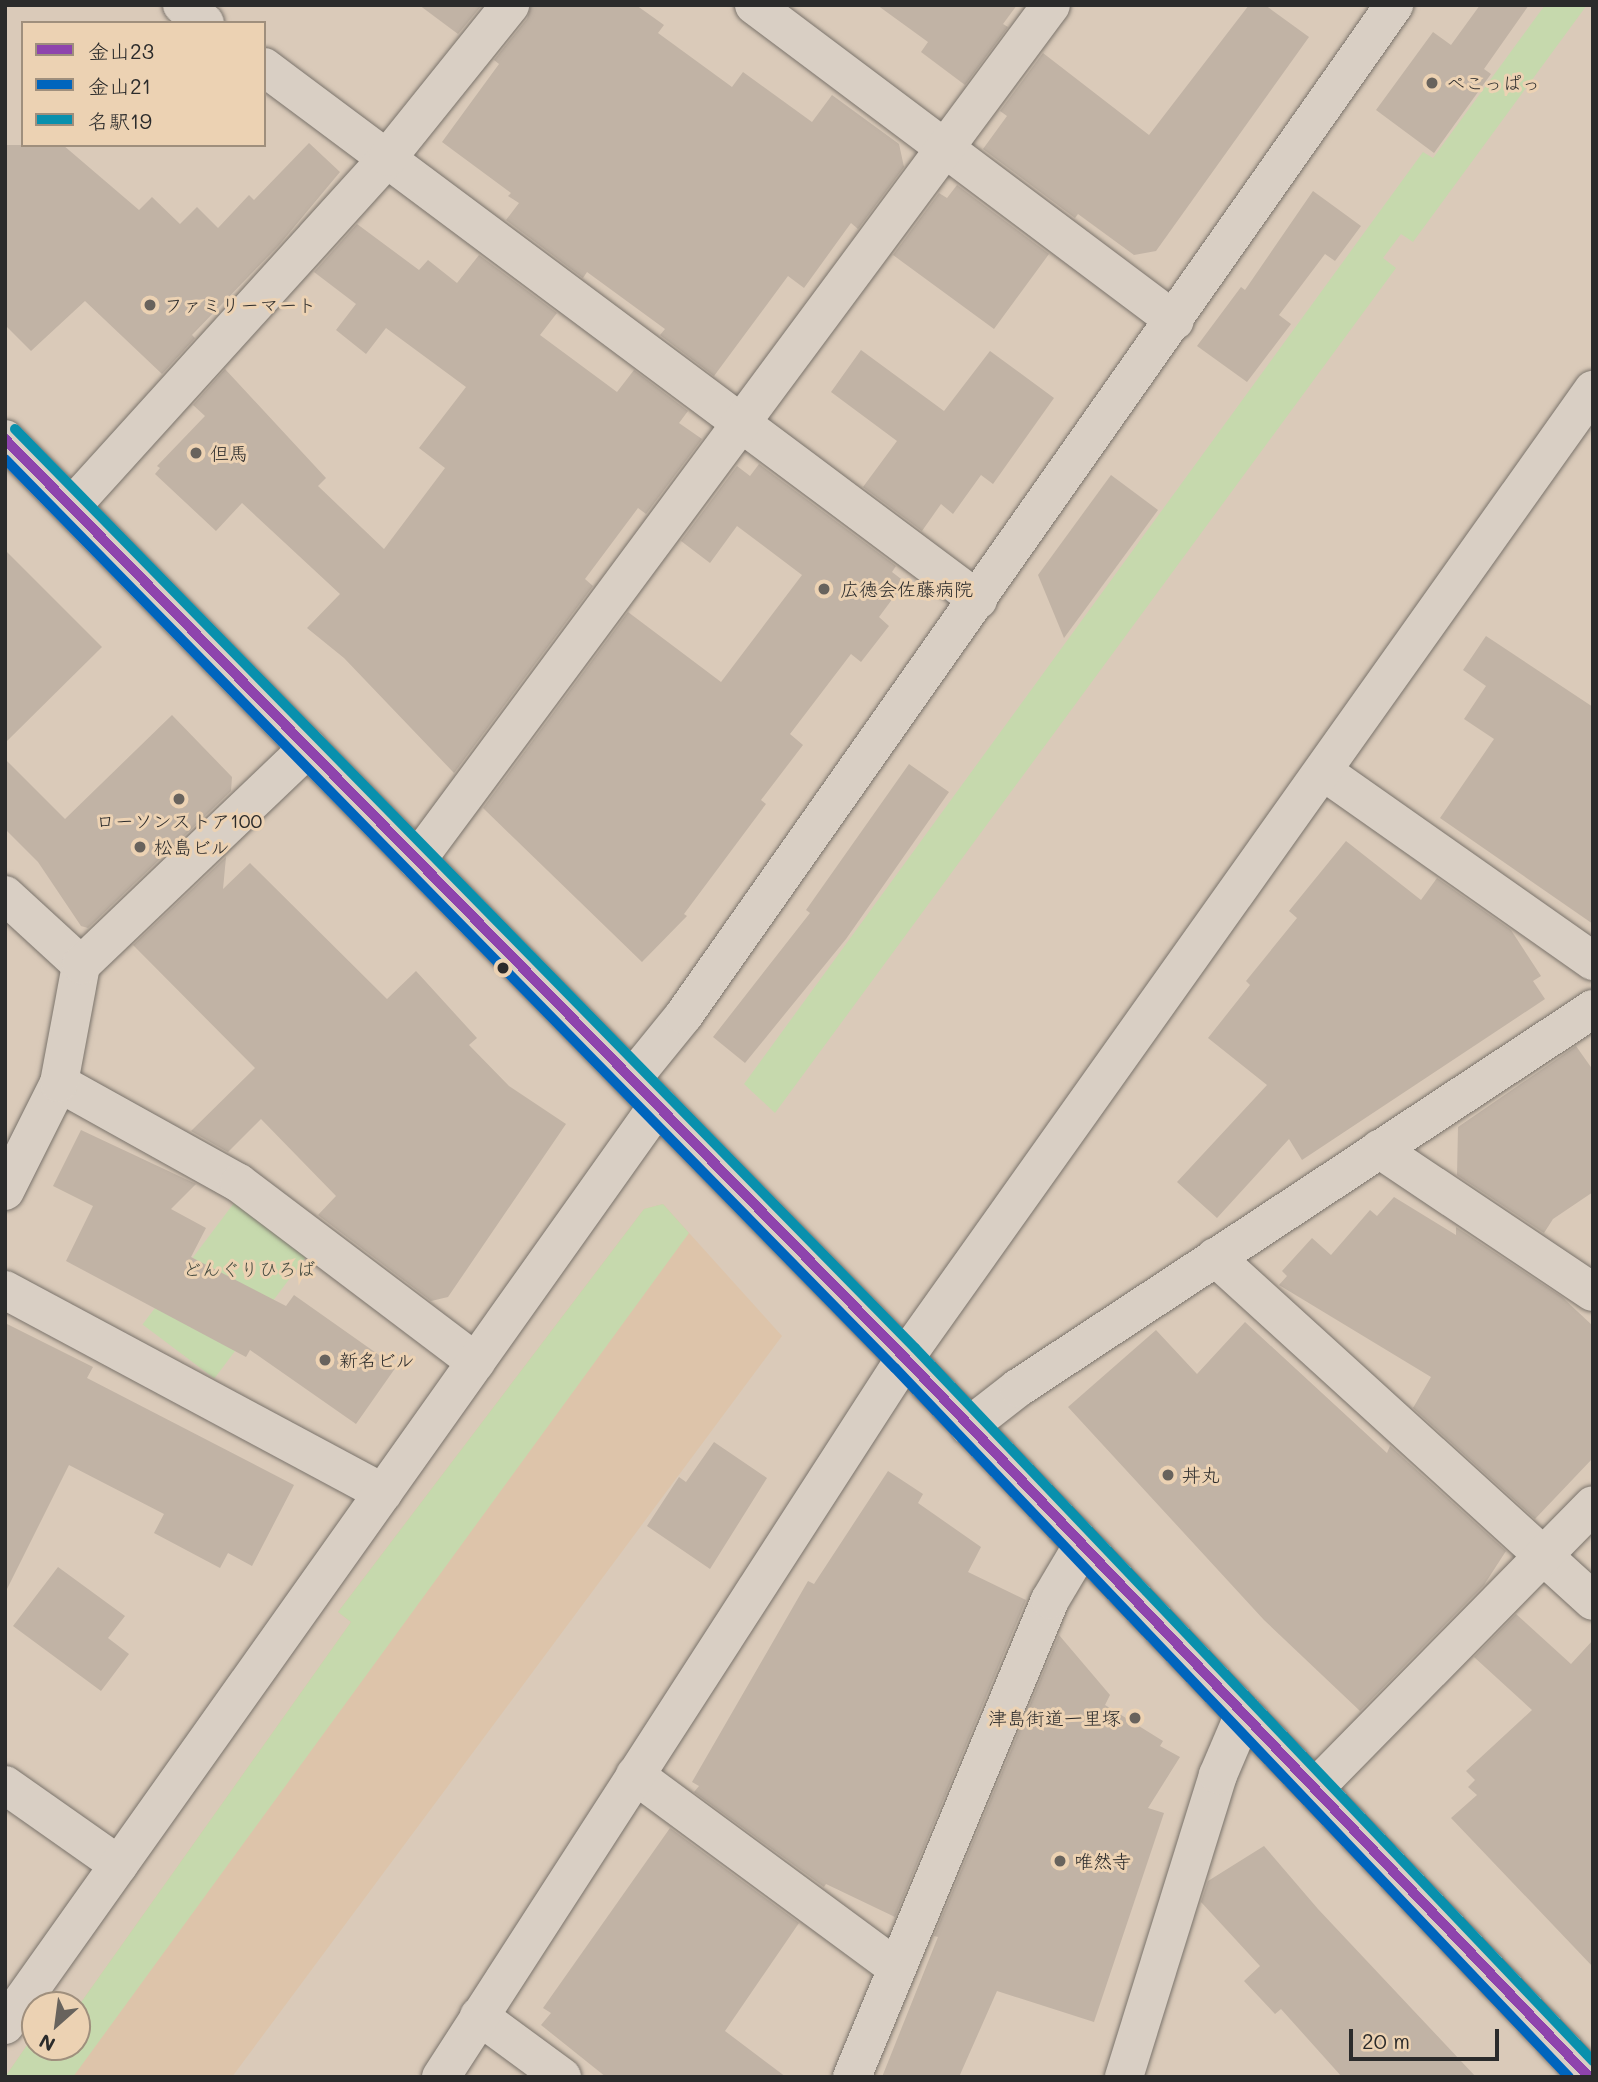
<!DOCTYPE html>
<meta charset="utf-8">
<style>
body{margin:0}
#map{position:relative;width:1598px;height:2082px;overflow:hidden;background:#dacab9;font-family:Mali,"Klee One",sans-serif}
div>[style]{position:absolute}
.built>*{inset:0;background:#ddc4aa}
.green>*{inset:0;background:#c6d9ad;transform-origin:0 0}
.building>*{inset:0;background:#c1b3a5}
.roads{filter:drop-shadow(0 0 2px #7a736b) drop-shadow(0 0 2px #7a736b)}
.minor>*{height:38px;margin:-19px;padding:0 19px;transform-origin:19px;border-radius:19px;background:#d9cfc4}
.tertiary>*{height:38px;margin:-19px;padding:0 19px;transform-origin:19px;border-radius:19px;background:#d9cfc4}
.secondary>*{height:38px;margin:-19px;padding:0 19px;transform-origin:19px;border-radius:19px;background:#d9cfc4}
.bus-1>*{height:10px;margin:-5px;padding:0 5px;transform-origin:5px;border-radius:5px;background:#8e44ad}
.bus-2>*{height:10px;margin:-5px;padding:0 5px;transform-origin:5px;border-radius:5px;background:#0065bd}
.bus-3>*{height:10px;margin:-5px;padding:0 5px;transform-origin:5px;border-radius:5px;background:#0990ad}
.dots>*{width:19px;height:19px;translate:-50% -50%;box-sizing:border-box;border:4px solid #ecd2b3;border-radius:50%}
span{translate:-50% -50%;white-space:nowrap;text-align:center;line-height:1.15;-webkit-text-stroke:6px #ecd2b3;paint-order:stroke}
.poi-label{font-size:19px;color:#2b2b2b}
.left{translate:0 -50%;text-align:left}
.right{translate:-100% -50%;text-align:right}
.park-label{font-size:19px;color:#40473d}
.frame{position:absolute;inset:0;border:7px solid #2b2b2b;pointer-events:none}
.legend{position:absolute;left:21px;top:21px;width:245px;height:126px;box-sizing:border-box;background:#ecd2b3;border:2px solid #9f8f7d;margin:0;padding:9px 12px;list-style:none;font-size:21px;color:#2b2b2b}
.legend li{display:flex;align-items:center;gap:14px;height:35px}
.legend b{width:35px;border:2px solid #9f8f7d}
.north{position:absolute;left:21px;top:1991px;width:70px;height:70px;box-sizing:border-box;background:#ecd2b3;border:2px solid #9f8f7d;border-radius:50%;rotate:208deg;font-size:19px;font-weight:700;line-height:28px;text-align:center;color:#2b2b2b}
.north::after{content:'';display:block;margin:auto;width:24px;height:32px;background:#68635d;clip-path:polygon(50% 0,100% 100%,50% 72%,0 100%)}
.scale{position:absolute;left:1349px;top:2029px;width:150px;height:32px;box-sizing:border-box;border:4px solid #2b2b2b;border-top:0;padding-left:9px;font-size:21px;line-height:24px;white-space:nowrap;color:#2b2b2b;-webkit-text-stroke:5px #ecd2b3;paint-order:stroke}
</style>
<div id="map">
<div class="built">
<i style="clip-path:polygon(663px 1204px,782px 1336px,232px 2077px,5px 2077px,32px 2038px,35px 2047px,77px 2047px,77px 2008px,351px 1622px,338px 1612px,644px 1209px)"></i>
</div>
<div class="green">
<i style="clip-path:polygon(1545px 5px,1587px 5px,1413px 242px,1401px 234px,1383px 258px,1396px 268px,775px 1113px,744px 1084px,1423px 152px,1433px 158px)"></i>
<i style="left:237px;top:1199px;width:90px;height:157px;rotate:37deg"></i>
<i style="clip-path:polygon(663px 1204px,689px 1233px,73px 2077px,5px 2077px,32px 2038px,35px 2047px,77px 2047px,77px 2008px,351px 1622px,338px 1612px,644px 1209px)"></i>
</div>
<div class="building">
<i style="clip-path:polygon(419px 5px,482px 5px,458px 34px)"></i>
<i style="clip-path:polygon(531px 5px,636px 5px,664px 25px,658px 33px,732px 87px,743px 72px,812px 122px,832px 95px,899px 144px,904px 167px,858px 229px,851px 223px,804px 288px,788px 276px,714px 376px,660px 335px,665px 329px,587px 272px,583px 278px,506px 220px,519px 203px,508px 196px,511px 193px,442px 142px,499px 64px,494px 60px,527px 19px)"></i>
<i style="clip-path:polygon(877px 5px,1017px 5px,1003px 24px,1008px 27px,965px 85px,921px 52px,928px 42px)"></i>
<i style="clip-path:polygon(1249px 5px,1265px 5px,1309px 37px,1156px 251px,1134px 255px,1078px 214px,1075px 218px,983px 149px,1007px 116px,1000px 111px,1043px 53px,1149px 135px)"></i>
<i style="clip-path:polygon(1480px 5px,1529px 5px,1484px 69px,1491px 74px,1434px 153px,1376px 110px,1433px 32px,1451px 45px)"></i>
<i style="clip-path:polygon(309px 143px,340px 172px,279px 245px,192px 335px,195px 338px,162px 374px,85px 301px,31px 351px,5px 325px,5px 145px,63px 145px,139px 210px,152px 197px,180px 224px,197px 207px,218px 228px,249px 195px,254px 200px)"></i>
<i style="clip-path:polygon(957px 185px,1049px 254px,994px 329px,893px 255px,939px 193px,947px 198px)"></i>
<i style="clip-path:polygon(1313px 191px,1361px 226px,1335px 261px,1325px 254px,1279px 315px,1291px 324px,1247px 382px,1197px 346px,1241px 287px,1245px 290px)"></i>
<i style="clip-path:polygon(357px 224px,419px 270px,428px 260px,457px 283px,479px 255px,557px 313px,540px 335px,617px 392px,634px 370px,688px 411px,679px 423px,702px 439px,646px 514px,638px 508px,585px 579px,593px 586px,454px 773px,344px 658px,307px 628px,340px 594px,242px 503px,216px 531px,155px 474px,160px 468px,157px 466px,205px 416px,193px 405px,225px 369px,326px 478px,318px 486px,384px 549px,445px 468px,419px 448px,466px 387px,386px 328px,366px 354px,336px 330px,356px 304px,314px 272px)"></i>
<i style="clip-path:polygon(861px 350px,944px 411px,990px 351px,1054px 398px,993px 484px,981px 475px,953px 514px,941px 504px,922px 531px,863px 487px,897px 441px,831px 392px)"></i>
<i style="clip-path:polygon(759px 464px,896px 566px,892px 572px,905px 582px,879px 617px,889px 626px,861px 662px,851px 654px,790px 734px,803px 745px,761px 800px,766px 804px,684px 914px,687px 916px,642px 962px,483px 808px,628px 612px,721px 682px,802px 575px,737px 526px,710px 563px,681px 541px,737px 466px,750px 476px)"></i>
<i style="clip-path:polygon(1111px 475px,1158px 510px,1064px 638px,1038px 575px)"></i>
<i style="clip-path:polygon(5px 550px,102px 647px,5px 743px)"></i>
<i style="clip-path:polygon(1486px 636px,1593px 707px,1593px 924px,1440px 818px,1494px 739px,1464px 719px,1486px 686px,1463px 670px)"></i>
<i style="clip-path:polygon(172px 715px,232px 777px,231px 791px,88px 928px,81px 926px,38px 862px,5px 829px,5px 759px,65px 819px)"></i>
<i style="clip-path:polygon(909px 764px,949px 792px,846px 939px,745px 1063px,713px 1037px,810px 913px,806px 910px)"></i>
<i style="clip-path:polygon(1346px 841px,1421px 900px,1437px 878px,1511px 930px,1541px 976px,1533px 981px,1545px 999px,1302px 1160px,1289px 1139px,1217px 1218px,1177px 1182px,1267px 1085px,1208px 1038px,1250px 985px,1246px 981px,1297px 918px,1289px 911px)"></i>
<i style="clip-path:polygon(226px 857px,223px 889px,250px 863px,387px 999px,416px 971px,477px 1038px,469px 1045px,509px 1086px,566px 1124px,448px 1297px,431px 1301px,318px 1215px,336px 1196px,261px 1119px,228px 1152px,191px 1131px,255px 1068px,133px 945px)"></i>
<i style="clip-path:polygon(1576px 1046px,1593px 1070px,1593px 1192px,1553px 1219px,1544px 1233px,1457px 1175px,1458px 1127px)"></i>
<i style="clip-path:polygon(81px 1130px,196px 1184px,171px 1209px,206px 1228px,191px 1257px,286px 1306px,294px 1295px,396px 1367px,356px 1424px,250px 1350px,246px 1357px,66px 1261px,93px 1206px,53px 1186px)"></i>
<i style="clip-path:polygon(1394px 1197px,1456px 1235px,1456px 1227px,1562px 1297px,1593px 1326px,1593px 1458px,1535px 1519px,1413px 1408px,1431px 1377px,1279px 1285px,1287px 1276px,1282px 1271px,1312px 1238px,1331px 1255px,1370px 1210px,1377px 1216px)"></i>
<i style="clip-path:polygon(1245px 1322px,1387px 1453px,1390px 1446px,1506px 1551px,1484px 1585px,1360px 1711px,1264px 1620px,1068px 1407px,1156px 1330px,1197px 1374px)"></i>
<i style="clip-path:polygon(5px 1323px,93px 1367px,87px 1378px,294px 1485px,252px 1566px,228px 1553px,220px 1568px,154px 1533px,164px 1514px,69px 1465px,5px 1593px)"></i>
<i style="clip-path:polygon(714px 1442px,767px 1478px,710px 1569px,647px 1526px,679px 1477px,686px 1482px)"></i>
<i style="clip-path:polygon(888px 1471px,923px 1494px,918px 1503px,981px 1547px,968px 1572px,1026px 1600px,895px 1917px,826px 1884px,824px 1887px,694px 1792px,699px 1786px,692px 1782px,808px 1581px,814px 1584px)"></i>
<i style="clip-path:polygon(58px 1567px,125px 1616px,108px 1638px,129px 1654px,101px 1691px,13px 1626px)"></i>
<i style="clip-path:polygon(1516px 1614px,1571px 1664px,1593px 1640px,1593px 1967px,1451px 1818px,1477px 1795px,1468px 1787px,1475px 1780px,1466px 1771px,1532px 1710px,1474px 1657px)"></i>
<i style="clip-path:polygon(1059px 1635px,1110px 1695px,1105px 1705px,1163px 1741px,1160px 1746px,1180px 1757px,1148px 1808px,1164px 1813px,1094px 2022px,997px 1991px,959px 2077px,882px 2077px,938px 1937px,934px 1936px)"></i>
<i style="clip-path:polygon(670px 1828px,799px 1923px,725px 2031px,786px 2077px,606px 2077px,541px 2025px,551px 2013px,543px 2008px)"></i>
<i style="clip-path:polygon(1264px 1846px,1318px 1909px,1476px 2077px,1342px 2077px,1281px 2009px,1275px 2014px,1244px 1981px,1260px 1966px,1201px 1902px,1208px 1881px)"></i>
</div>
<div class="roads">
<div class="minor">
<i style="left:182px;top:5px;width:29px;rotate:38deg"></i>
<i style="left:754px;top:5px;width:526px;rotate:36.89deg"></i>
<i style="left:264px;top:67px;width:891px;rotate:36.74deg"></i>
<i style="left:72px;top:506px;width:471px;rotate:-47.8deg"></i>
<i style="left:388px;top:157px;width:195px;rotate:-51.2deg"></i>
<i style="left:1324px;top:772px;width:329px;rotate:35.1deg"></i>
<i style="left:417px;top:860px;width:1064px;rotate:-53.44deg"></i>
<i style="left:5px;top:895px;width:103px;rotate:42.6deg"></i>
<i style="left:59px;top:1083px;width:206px;rotate:29.1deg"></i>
<i style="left:239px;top:1183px;width:297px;rotate:37.1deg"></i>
<i style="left:1379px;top:1149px;width:257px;rotate:33.8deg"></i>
<i style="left:5px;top:1191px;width:121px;rotate:-63.4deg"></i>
<i style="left:59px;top:1083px;width:120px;rotate:-79.4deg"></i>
<i style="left:81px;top:965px;width:314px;rotate:-43.7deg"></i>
<i style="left:1215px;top:1257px;width:511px;rotate:42.3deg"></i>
<i style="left:5px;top:1290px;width:429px;rotate:28.2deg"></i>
<i style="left:969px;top:1426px;width:62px;rotate:-37.8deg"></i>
<i style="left:1018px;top:1388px;width:689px;rotate:-33.39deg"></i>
<i style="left:635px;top:1775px;width:323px;rotate:36.4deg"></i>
<i style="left:5px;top:1785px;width:139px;rotate:35.1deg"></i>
<i style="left:1316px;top:1787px;width:395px;rotate:-45.5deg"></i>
<i style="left:479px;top:2016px;width:103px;rotate:36.3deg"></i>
<i style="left:852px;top:2077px;width:516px;rotate:-67.46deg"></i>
<i style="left:1050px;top:1600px;width:63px;rotate:-59.3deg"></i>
<i style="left:1124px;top:2077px;width:316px;rotate:-72.7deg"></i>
<i style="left:1218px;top:1775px;width:66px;rotate:-66.9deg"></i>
</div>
<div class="tertiary">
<i style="left:632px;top:1079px;width:82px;rotate:-50.9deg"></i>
<i style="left:684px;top:1015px;width:1235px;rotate:-54.89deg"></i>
<i style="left:5px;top:2025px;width:1128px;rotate:-54.63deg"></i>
<i style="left:441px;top:2077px;width:856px;rotate:-57.16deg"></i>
<i style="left:905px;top:1358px;width:1188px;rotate:-54.6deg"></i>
</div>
<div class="secondary">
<i style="left:5px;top:439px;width:1286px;rotate:45.6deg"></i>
<i style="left:905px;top:1358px;width:992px;rotate:46.43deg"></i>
</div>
</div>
<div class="bus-1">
<i style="left:5px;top:439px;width:1286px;rotate:45.6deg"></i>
<i style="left:905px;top:1358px;width:992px;rotate:46.43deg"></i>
</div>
<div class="bus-2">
<i style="left:5px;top:459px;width:1272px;rotate:45.61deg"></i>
<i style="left:895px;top:1368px;width:978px;rotate:46.45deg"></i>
</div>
<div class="bus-3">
<i style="left:15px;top:429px;width:1286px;rotate:45.6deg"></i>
<i style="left:915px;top:1348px;width:984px;rotate:46.44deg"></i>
</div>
<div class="dots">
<i style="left:1432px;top:83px;background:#68635d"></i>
<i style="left:150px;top:305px;background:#68635d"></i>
<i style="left:196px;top:453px;background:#68635d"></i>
<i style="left:824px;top:589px;background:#68635d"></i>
<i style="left:179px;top:799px;background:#68635d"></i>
<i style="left:140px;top:847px;background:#68635d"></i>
<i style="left:503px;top:968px;background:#2b2b2b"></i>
<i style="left:325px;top:1360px;background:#68635d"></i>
<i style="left:1168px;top:1475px;background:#68635d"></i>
<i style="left:1135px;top:1718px;background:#68635d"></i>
<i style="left:1060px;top:1861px;background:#68635d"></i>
</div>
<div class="poi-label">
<span class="left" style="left:1446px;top:83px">ぺこっぱっ</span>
<span class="left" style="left:164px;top:305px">ファミリーマート</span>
<span class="left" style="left:210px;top:453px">但馬</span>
<span class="left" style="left:840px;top:589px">広徳会佐藤病院</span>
<span style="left:179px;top:821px">ローソンストア100</span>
<span class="left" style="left:154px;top:847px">松島ビル</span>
<span class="left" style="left:339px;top:1360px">新名ビル</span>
<span class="left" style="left:1182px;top:1475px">丼丸</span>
<span class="right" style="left:1121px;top:1718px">津島街道一里塚</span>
<span class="left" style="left:1074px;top:1861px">唯然寺</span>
</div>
<div class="park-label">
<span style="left:249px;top:1269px">どんぐりひろば</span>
</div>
<div class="frame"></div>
<ul class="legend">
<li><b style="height:9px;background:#8e44ad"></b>金山23</li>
<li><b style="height:9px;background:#0065bd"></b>金山21</li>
<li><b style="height:9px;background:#0990ad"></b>名駅19</li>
</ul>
<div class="north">N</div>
<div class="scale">20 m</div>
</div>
